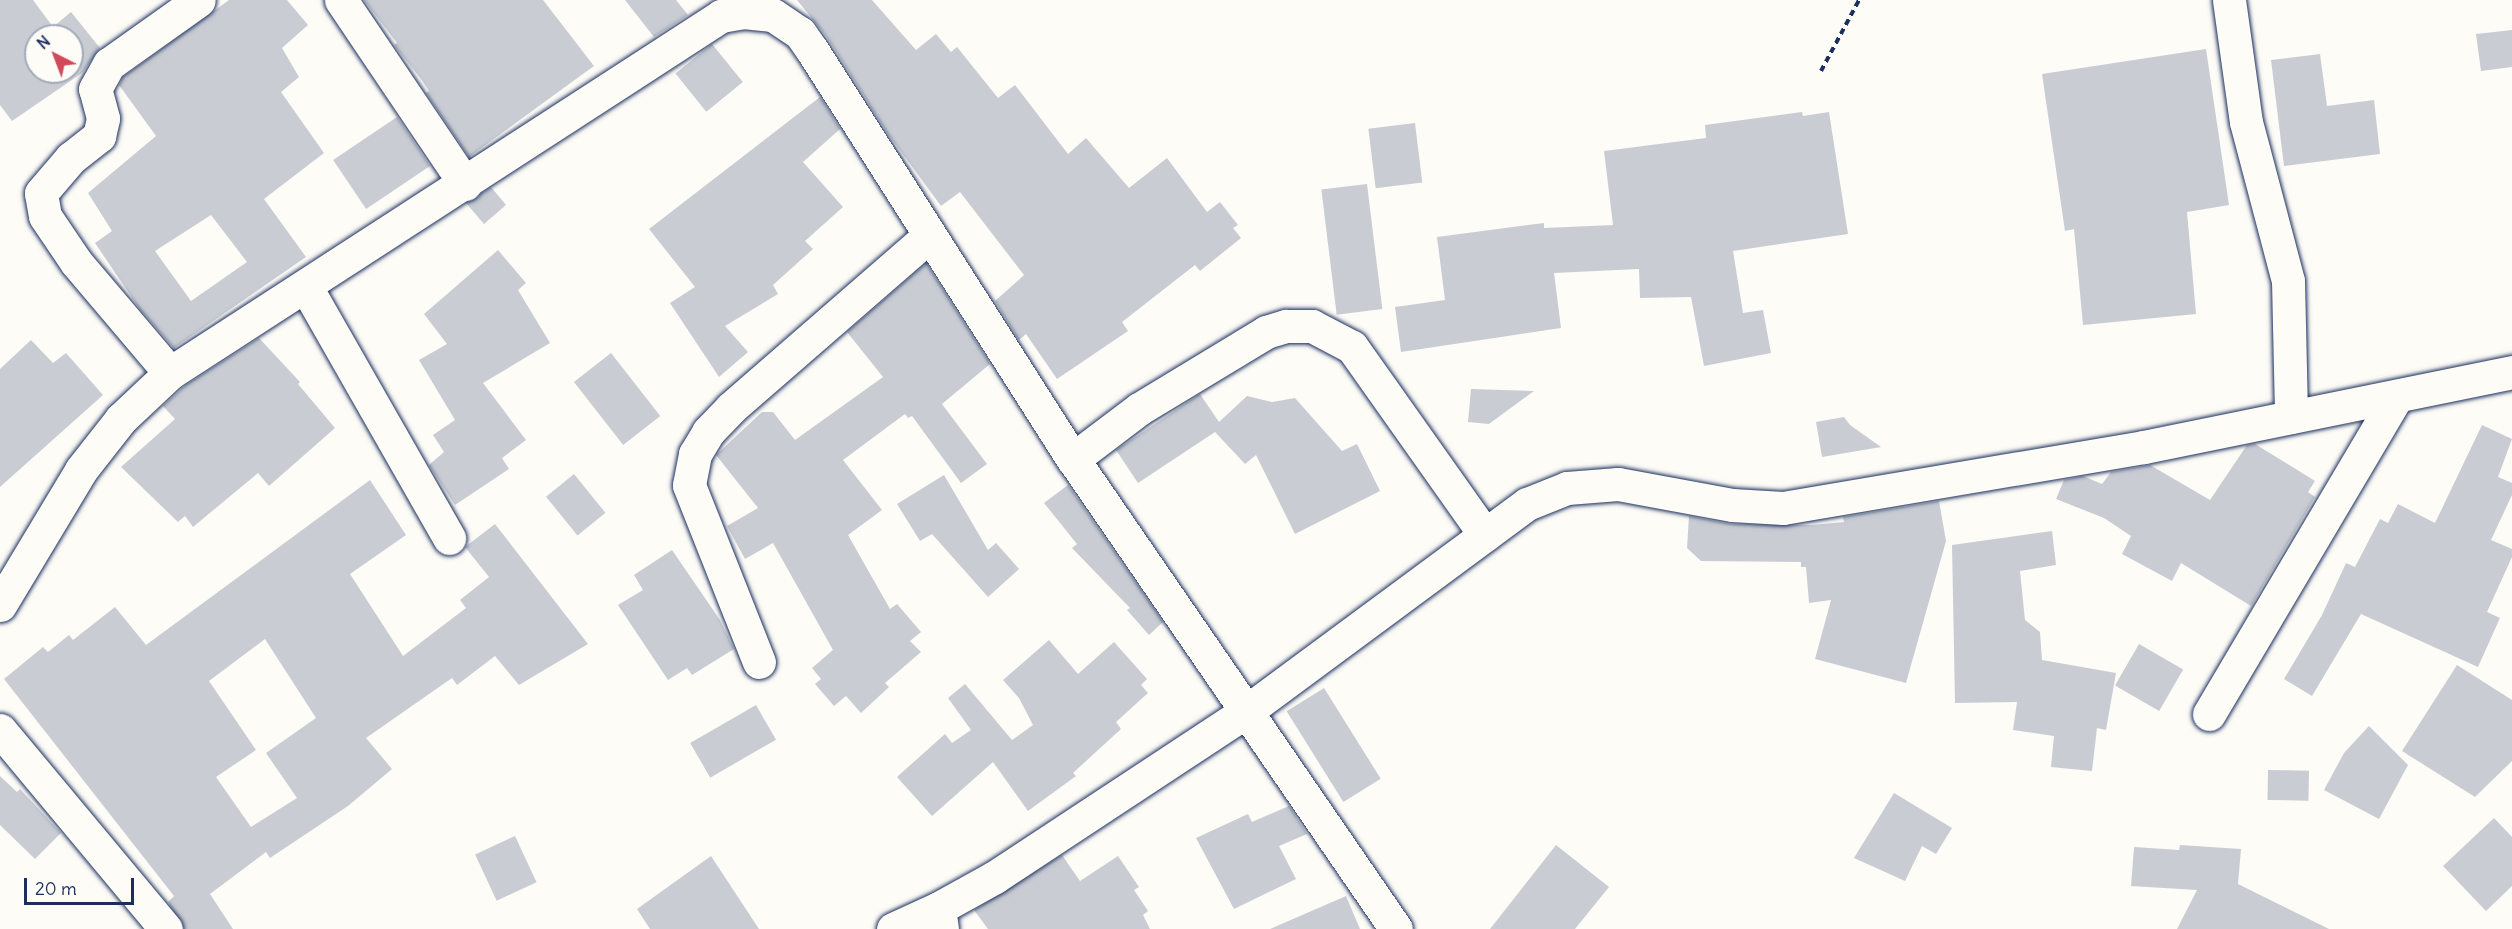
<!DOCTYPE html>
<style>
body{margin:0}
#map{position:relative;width:2512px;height:929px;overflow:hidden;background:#fdfcf7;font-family:Delius,sans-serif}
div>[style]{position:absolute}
.building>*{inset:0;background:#c9ccd3;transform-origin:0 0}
.path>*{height:4px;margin-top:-2px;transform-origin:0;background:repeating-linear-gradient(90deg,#1b2f5e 0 6px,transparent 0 10.5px)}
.roads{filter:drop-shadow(0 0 2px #1b2f5e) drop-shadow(0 0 2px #1b2f5e)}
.street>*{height:33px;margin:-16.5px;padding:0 16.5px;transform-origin:16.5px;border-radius:16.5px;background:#fdfcf7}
span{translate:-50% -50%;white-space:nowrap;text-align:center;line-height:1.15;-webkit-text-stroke:5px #fdfcf7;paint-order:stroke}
.north{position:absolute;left:24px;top:24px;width:60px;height:60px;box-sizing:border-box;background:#fdfcf7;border:2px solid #a3aaba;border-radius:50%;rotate:318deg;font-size:16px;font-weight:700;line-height:24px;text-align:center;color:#1b2f5e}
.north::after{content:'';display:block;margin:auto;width:21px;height:27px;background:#d1495b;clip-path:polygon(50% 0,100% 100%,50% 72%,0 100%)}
.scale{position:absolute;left:24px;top:878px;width:110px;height:27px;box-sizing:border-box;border:3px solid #1b2f5e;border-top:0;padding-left:8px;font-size:18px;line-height:21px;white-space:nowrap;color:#1b2f5e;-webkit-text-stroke:4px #fdfcf7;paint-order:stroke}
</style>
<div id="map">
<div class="building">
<i style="clip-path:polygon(evenodd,0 0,33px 0,53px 27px,71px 12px,100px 48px,82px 73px,12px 121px,0 105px,0 0,36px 36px,72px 36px,72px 72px,36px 72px,36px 36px)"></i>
<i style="clip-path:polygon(evenodd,229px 0,287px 0,308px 25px,282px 48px,299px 77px,281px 92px,324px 153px,264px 199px,306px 257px,174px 348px,139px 308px,95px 243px,112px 231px,88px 193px,156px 136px,119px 85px,123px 77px,229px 0,211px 215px,247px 262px,191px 301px,155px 251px,211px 215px)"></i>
<i style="clip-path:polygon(364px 0,543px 0,594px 66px,469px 157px,426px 93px,429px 91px,421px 79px,394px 45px,397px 43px)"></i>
<i style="clip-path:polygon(625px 0,676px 0,688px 15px,654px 37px)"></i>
<i style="clip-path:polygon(797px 0,872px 0,916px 50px,936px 34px,951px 52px,957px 47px,998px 98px,1015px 85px,1068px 154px,1086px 138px,1129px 188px,1167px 158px,1207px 212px,1220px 202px,1238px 225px,1233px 228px,1241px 238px,1200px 271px,1195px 265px,1122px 322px,1128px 331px,1057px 379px,1026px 334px,1019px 340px,995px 301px,1024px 275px,960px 192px,941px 206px,888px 134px,827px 37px)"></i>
<i style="clip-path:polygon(2512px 30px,2512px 67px,2481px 71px,2476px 34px)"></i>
<i style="left:712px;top:44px;width:49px;height:47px;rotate:51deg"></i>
<i style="clip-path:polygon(2206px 49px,2229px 205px,2187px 212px,2196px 314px,2083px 325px,2074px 229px,2065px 231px,2042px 74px)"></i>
<i style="clip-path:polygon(2320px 54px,2327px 106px,2374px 100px,2380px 154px,2284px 166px,2271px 60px)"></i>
<i style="clip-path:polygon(820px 97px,840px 129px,803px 162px,843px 207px,805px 241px,813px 249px,773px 285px,778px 294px,725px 326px,748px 352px,719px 377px,670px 303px,695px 287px,649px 229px)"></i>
<i style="clip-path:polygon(1802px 112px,1803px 116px,1829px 112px,1848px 234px,1733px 251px,1743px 313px,1763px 310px,1771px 353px,1704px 366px,1691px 297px,1640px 298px,1639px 269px,1554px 273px,1561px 328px,1401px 352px,1395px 307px,1445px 300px,1437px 237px,1544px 223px,1544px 228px,1613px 225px,1604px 151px,1706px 138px,1705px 125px)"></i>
<i style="left:397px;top:117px;width:59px;height:77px;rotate:56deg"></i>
<i style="left:1415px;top:123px;width:60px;height:47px;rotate:83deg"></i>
<i style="left:1367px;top:184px;width:126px;height:46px;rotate:83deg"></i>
<i style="clip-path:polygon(491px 187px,506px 205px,484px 224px,466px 203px)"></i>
<i style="clip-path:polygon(498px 250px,526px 283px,518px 290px,550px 343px,483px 383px,526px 440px,502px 458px,509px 469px,455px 505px,429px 465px,444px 452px,433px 435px,455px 420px,419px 360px,447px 344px,424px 314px)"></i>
<i style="clip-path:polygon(926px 263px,990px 364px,942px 404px,987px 464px,961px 483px,912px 416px,908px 418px,905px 414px,843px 460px,882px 510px,848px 535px,890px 609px,897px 604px,921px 632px,910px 641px,921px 652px,885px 683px,889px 687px,861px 713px,846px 696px,834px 706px,815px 684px,821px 679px,812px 668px,833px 650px,773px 543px,745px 559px,727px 526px,758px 508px,716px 455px,762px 412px,773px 412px,795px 440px,883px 377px,847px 332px)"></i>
<i style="clip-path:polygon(259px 338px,300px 382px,298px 384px,335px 428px,269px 486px,258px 473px,193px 527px,185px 516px,178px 522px,121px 467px,175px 419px,163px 406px,186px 385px)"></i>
<i style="clip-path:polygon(31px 340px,53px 363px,66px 353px,103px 395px,0 487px,0 369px)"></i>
<i style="left:611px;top:353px;width:80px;height:47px;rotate:52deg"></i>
<i style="clip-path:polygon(1471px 389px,1534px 391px,1489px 424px,1468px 422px)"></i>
<i style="clip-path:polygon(1200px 394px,1219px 422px,1247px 396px,1272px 402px,1295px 398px,1342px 451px,1357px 444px,1380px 491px,1295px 534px,1256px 455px,1245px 464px,1215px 432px,1138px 483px,1116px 450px)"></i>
<i style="clip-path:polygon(1844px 417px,1850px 425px,1881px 447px,1822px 457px,1816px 422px)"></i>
<i style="clip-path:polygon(2482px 425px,2512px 439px,2498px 477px,2512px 483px,2512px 495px,2491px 540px,2512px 549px,2512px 557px,2487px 612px,2500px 618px,2478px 667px,2361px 614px,2312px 696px,2284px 679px,2322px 615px,2346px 563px,2355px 567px,2380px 519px,2388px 523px,2398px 504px,2435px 523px)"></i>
<i style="clip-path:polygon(2255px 444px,2315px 481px,2308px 492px,2315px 497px,2251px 606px,2181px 563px,2172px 581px,2122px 554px,2131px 536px,2104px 518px,2056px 499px,2064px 480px,2083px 476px,2102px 484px,2111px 472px,2150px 465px,2210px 500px,2247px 445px)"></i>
<i style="left:574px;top:474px;width:50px;height:36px;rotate:51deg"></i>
<i style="clip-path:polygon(944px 475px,988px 550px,996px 543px,1019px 569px,988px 597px,932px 534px,920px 541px,897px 504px)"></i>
<i style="clip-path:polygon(evenodd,370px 480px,406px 535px,350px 574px,403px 656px,466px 608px,460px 600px,489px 577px,465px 547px,495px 524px,588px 644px,519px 685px,495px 656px,457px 685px,452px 678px,366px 738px,392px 769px,348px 806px,270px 858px,266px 852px,210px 894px,233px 929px,184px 929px,168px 902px,174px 896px,4px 679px,43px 647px,48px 652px,69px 635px,73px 640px,115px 607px,146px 645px,370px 480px,265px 639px,316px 718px,266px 753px,297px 798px,251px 827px,216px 777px,256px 750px,209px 681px,265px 639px)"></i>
<i style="clip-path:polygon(1068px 485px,1163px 622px,1149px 635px,1127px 610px,1130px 608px,1072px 548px,1077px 544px,1044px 503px)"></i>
<i style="clip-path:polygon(1939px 501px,1946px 541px,1906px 683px,1815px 659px,1831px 600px,1809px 603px,1806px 567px,1801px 567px,1801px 562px,1701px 561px,1687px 548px,1689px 516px,1731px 524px,1812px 525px,1844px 522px,1843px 517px)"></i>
<i style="clip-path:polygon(2052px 531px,2056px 565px,2020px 571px,2025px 620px,2040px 632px,2042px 660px,2116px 673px,2106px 730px,2097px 728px,2092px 771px,2051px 767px,2054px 736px,2013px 730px,2017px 702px,1955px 703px,1952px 545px)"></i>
<i style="clip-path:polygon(672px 550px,720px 620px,734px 649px,692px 675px,687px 668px,668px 680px,618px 605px,643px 590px,634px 575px)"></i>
<i style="clip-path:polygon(1049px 640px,1078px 674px,1114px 642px,1147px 679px,1141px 685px,1148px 693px,1116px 722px,1121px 729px,1073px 773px,1076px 776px,1028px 811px,993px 762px,932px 816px,897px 777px,945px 734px,952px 743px,971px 730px,948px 698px,965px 684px,1012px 740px,1033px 725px,1019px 698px,1003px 680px)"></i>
<i style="left:2139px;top:644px;width:51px;height:48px;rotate:30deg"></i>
<i style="clip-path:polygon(2457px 665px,2512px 700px,2512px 761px,2475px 797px,2402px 751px)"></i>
<i style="left:1324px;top:688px;width:107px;height:44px;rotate:58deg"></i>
<i style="left:756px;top:705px;width:40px;height:76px;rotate:60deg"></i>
<i style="clip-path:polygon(2369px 726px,2408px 765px,2379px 819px,2324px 790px,2344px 753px)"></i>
<i style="left:2268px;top:770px;width:41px;height:30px;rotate:1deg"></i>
<i style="clip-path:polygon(0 776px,17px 792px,20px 789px,61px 833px,35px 859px,0 825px)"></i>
<i style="clip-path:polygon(1894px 793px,1952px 828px,1936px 854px,1922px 846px,1905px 881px,1854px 858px)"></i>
<i style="clip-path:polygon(1289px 806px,1307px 834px,1279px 846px,1296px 879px,1234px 909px,1196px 838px,1248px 814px,1252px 822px)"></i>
<i style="clip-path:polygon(2494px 818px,2512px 837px,2512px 886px,2486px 911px,2443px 866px)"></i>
<i style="left:515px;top:836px;width:51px;height:44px;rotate:65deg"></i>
<i style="clip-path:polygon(1556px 845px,1609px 887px,1575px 929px,1490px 929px)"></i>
<i style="clip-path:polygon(2180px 845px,2241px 849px,2238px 884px,2329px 929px,2177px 929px,2197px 890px,2131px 886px,2134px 847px,2179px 850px)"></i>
<i style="clip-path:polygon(1062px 855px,1080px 881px,1118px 856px,1139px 887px,1134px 890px,1148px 911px,1143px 915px,1150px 929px,988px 929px,974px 910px)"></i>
<i style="clip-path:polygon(711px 856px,759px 929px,650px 929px,637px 909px)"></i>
<i style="clip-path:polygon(1346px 896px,1360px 929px,1270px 929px)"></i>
</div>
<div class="path">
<i style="left:1821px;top:71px;width:81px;rotate:-61.8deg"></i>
</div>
<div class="roads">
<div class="street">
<i style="left:341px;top:0;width:222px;rotate:56deg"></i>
<i style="left:2229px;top:0;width:123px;rotate:82.1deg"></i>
<i style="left:2246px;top:122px;width:164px;rotate:75.2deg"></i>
<i style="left:2288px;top:281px;width:136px;rotate:88.7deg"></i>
<i style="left:306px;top:287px;width:289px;rotate:60.3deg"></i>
<i style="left:170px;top:373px;width:145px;rotate:-130.3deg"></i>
<i style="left:76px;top:262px;width:55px;rotate:-124deg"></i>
<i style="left:45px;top:216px;width:23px;rotate:-100deg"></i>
<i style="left:41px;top:193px;width:46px;rotate:-49.4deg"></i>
<i style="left:71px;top:158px;width:36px;rotate:-38deg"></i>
<i style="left:99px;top:136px;width:18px;rotate:-77deg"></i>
<i style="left:103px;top:118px;width:30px;rotate:-105deg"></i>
<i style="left:95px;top:89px;width:29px;rotate:-61deg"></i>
<i style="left:109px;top:64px;width:110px;rotate:-35.4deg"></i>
<i style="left:1073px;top:459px;width:83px;rotate:-37.1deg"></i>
<i style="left:1139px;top:409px;width:149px;rotate:-31.2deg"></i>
<i style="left:1266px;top:332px;width:21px;rotate:-17deg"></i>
<i style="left:1286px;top:326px;width:26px"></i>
<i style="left:1312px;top:326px;width:45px;rotate:27.7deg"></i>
<i style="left:1352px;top:347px;width:230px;rotate:54.7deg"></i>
<i style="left:0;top:605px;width:157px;rotate:-59deg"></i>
<i style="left:81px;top:470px;width:65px;rotate:-51.9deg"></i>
<i style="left:121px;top:419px;width:67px;rotate:-43.2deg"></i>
<i style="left:170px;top:373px;width:657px;rotate:-32.94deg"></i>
<i style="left:721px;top:16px;width:22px;rotate:-10deg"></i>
<i style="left:743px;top:12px;width:30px;rotate:6deg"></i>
<i style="left:773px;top:15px;width:32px;rotate:34deg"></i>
<i style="left:800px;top:33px;width:21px;rotate:55deg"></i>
<i style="left:812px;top:50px;width:485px;rotate:57.5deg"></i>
<i style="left:1073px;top:459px;width:570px;rotate:55.5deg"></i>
<i style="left:759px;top:662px;width:190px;rotate:-111.6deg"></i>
<i style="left:689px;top:485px;width:32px;rotate:-79deg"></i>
<i style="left:695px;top:454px;width:26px;rotate:-59deg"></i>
<i style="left:708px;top:432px;width:33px;rotate:-46deg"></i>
<i style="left:731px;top:408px;width:262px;rotate:-41deg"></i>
<i style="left:2209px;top:714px;width:369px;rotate:-59.4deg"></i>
<i style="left:0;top:730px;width:259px;rotate:50.2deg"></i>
<i style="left:893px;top:929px;width:51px;rotate:-24.5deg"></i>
<i style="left:942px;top:929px;width:21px;rotate:-98deg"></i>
<i style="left:939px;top:908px;width:64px;rotate:-29deg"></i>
<i style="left:995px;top:877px;width:302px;rotate:-33.4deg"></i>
<i style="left:1247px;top:711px;width:348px;rotate:-36.5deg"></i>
<i style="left:1527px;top:504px;width:43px;rotate:-21.8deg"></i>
<i style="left:1567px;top:488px;width:51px;rotate:-4.5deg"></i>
<i style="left:1618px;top:484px;width:116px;rotate:10.4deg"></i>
<i style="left:1732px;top:505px;width:51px;rotate:3.4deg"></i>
<i style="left:1783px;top:508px;width:366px;rotate:-9.6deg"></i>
<i style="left:2144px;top:447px;width:376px;rotate:-11.5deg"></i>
</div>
</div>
<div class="north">N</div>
<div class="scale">20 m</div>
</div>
